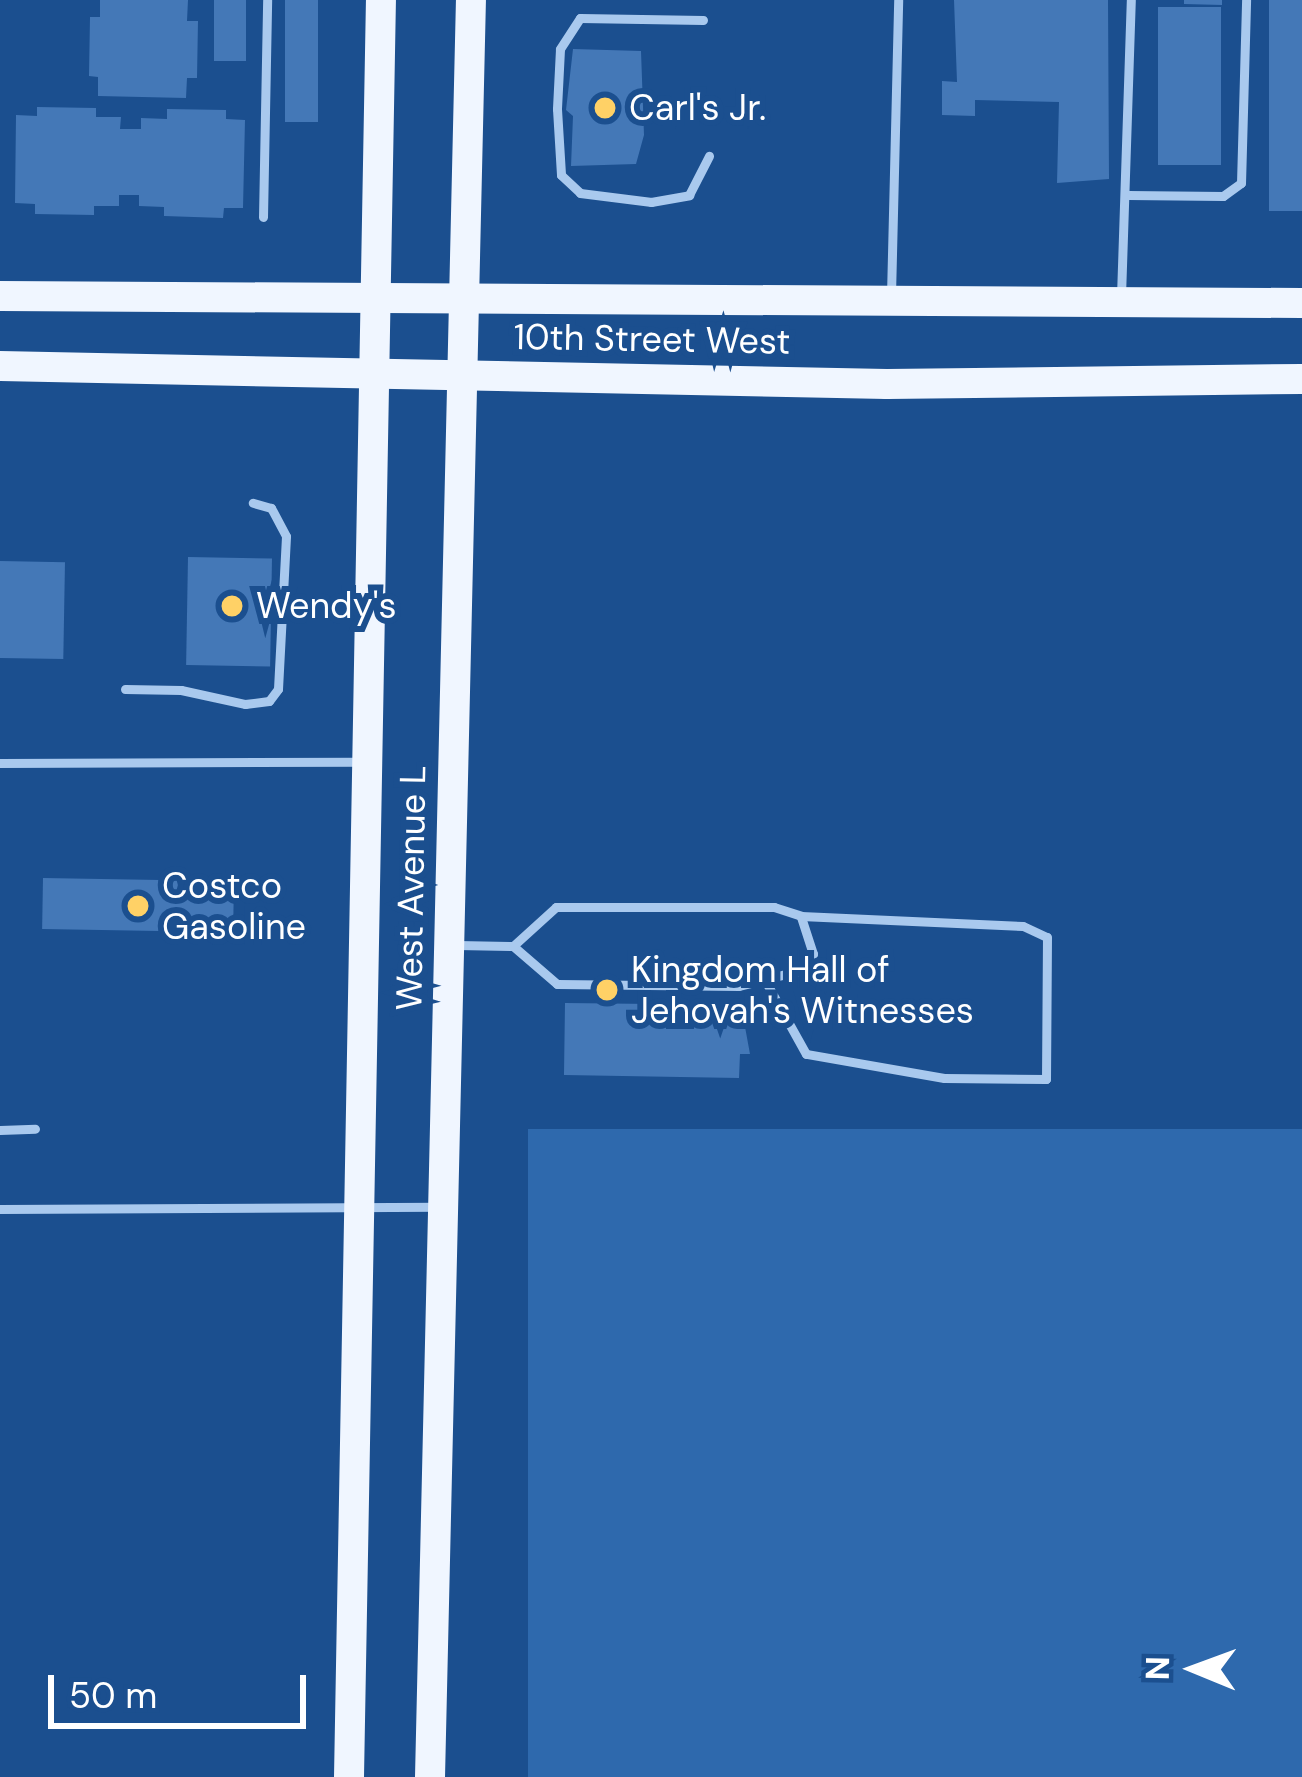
<!DOCTYPE html>
<style>
body{margin:0}
#map{position:relative;width:1302px;height:1777px;overflow:hidden;background:#1b4f8f;font-family:"DM Sans",sans-serif}
div>[style]{position:absolute}
.green>*{inset:0;background:#2e69ad;transform-origin:0 0}
.building>*{inset:0;background:#4478b7;transform-origin:0 0}
.service>*{height:9px;margin:-4.5px;padding:0 4.5px;transform-origin:4.5px;border-radius:4.5px;background:#a9c9ee}
.primary>*{height:30px;margin:-15px;padding:0 15px;transform-origin:15px;border-radius:15px;background:#f0f6ff}
.dots>*{width:33px;height:33px;translate:-50% -50%;box-sizing:border-box;border:6px solid #1b4f8f;border-radius:50%}
span{translate:-50% -50%;white-space:nowrap;text-align:center;line-height:1.15;-webkit-text-stroke:12px #1b4f8f;paint-order:stroke}
.poi-label{font-size:36px;color:#fff}
.left{translate:0 -50%;text-align:left}
.street-label{font-size:36px;color:#fff}
.north{position:absolute;left:1134px;top:1609px;width:120px;height:120px;-webkit-text-stroke:9px #1b4f8f;paint-order:stroke;rotate:271deg;font-size:33px;font-weight:700;line-height:48px;text-align:center;color:#fff}
.north::after{content:'';display:block;margin:auto;width:42px;height:54px;background:#fff;clip-path:polygon(50% 0,100% 100%,50% 72%,0 100%)}
.scale{position:absolute;left:48px;top:1675px;width:258px;height:54px;box-sizing:border-box;border:6px solid #fff;border-top:0;padding-left:15px;font-size:36px;line-height:42px;white-space:nowrap;color:#fff;-webkit-text-stroke:9px #1b4f8f;paint-order:stroke}
</style>
<div id="map">
<div class="green">
<i style="left:528px;top:1129px;width:774px;height:648px"></i>
</div>
<div class="building">
<i style="clip-path:polygon(100px 0,188px 0,187px 21px,198px 21px,197px 78px,187px 78px,186px 98px,98px 96px,98px 77px,89px 76px,90px 17px,100px 17px)"></i>
<i style="left:214px;top:0;width:32px;height:61px"></i>
<i style="left:285px;top:0;width:33px;height:122px"></i>
<i style="clip-path:polygon(954px 0,1108px 0,1109px 179px,1057px 183px,1059px 102px,975px 100px,975px 116px,942px 115px,942px 81px,957px 82px)"></i>
<i style="clip-path:polygon(1184px 0,1222px 0,1222px 5px,1184px 4px)"></i>
<i style="left:1269px;top:0;width:33px;height:211px"></i>
<i style="left:1158px;top:7px;width:63px;height:158px"></i>
<i style="clip-path:polygon(573px 49px,641px 51px,644px 135px,636px 164px,571px 166px,573px 116px,566px 110px)"></i>
<i style="clip-path:polygon(37px 107px,96px 108px,96px 117px,121px 117px,120px 129px,141px 129px,141px 118px,167px 119px,167px 109px,226px 110px,226px 119px,245px 120px,243px 208px,224px 208px,223px 218px,164px 216px,164px 207px,139px 206px,139px 195px,119px 195px,119px 206px,94px 206px,94px 215px,35px 214px,35px 204px,15px 203px,16px 115px,37px 116px)"></i>
<i style="left:188px;top:557px;width:84px;height:108px;rotate:1deg"></i>
<i style="left:0;top:561px;width:65px;height:97px;rotate:1deg"></i>
<i style="left:43px;top:878px;width:191px;height:51px;rotate:1deg"></i>
<i style="clip-path:polygon(565px 1003px,741px 1005px,750px 1054px,740px 1054px,739px 1078px,564px 1075px)"></i>
</div>
<div class="service">
<i style="left:703px;top:20px;width:123px;rotate:-179.1deg"></i>
<i style="left:580px;top:18px;width:37px;rotate:123deg"></i>
<i style="left:560px;top:49px;width:60px;rotate:92.9deg"></i>
<i style="left:557px;top:109px;width:66px;rotate:86.5deg"></i>
<i style="left:561px;top:175px;width:26px;rotate:43deg"></i>
<i style="left:580px;top:193px;width:72px;rotate:7.2deg"></i>
<i style="left:651px;top:202px;width:39px;rotate:-10deg"></i>
<i style="left:689px;top:195px;width:44px;rotate:-62.9deg"></i>
<i style="left:1128px;top:195px;width:95px;rotate:0.6deg"></i>
<i style="left:1223px;top:196px;width:22px;rotate:-36deg"></i>
<i style="left:1241px;top:183px;width:183px;rotate:-88.4deg"></i>
<i style="left:263px;top:217px;width:217px;rotate:-88.9deg"></i>
<i style="left:891px;top:295px;width:295px;rotate:-88.6deg"></i>
<i style="left:1121px;top:296px;width:296px;rotate:-88.1deg"></i>
<i style="left:125px;top:689px;width:56px;rotate:1deg"></i>
<i style="left:181px;top:690px;width:66px;rotate:12.3deg"></i>
<i style="left:245px;top:704px;width:24px;rotate:-7deg"></i>
<i style="left:269px;top:701px;width:15px;rotate:-53deg"></i>
<i style="left:278px;top:689px;width:153px;rotate:-87deg"></i>
<i style="left:286px;top:536px;width:32px;rotate:-118deg"></i>
<i style="left:271px;top:508px;width:19px;rotate:-164deg"></i>
<i style="left:0;top:763px;width:361px;rotate:-0.2deg"></i>
<i style="left:457px;top:945px;width:56px;rotate:1deg"></i>
<i style="left:513px;top:946px;width:58px;rotate:40.8deg"></i>
<i style="left:557px;top:984px;width:182px;rotate:0.6deg"></i>
<i style="left:739px;top:986px;width:61px;rotate:-14.3deg"></i>
<i style="left:798px;top:971px;width:23px;rotate:-49deg"></i>
<i style="left:813px;top:954px;width:40px;rotate:-108deg"></i>
<i style="left:513px;top:946px;width:58px;rotate:-42.2deg"></i>
<i style="left:556px;top:907px;width:218px"></i>
<i style="left:774px;top:907px;width:28px;rotate:18deg"></i>
<i style="left:801px;top:916px;width:222px;rotate:2.6deg"></i>
<i style="left:1023px;top:926px;width:26px;rotate:25deg"></i>
<i style="left:1047px;top:937px;width:142px;rotate:90.4deg"></i>
<i style="left:1046px;top:1079px;width:102px;rotate:-179.4deg"></i>
<i style="left:944px;top:1078px;width:140px;rotate:-170.1deg"></i>
<i style="left:806px;top:1054px;width:82px;rotate:-119.1deg"></i>
<i style="left:0;top:1130px;width:35px;rotate:-2deg"></i>
<i style="left:0;top:1209px;width:438px;rotate:-0.3deg"></i>
</div>
<div class="primary">
<i style="left:0;top:296px;width:1302px;rotate:0.31deg"></i>
<i style="left:0;top:366px;width:887px;rotate:1.16deg"></i>
<i style="left:887px;top:384px;width:415px;rotate:-0.7deg"></i>
<i style="left:349px;top:1777px;width:1777px;rotate:-88.97deg"></i>
<i style="left:430px;top:1777px;width:1777px;rotate:-88.68deg"></i>
</div>
<div class="dots">
<i style="left:605px;top:108px;background:#ffd166"></i>
<i style="left:232px;top:606px;background:#ffd166"></i>
<i style="left:138px;top:906px;background:#ffd166"></i>
<i style="left:607px;top:990px;background:#ffd166"></i>
</div>
<div class="poi-label">
<span class="left" style="left:629px;top:108px">Carl's Jr.</span>
<span class="left" style="left:256px;top:606px">Wendy's</span>
<span class="left" style="left:162px;top:906px">Costco<br>Gasoline</span>
<span class="left" style="left:631px;top:990px">Kingdom Hall of<br>Jehovah's Witnesses</span>
</div>
<div class="street-label">
<span style="left:652px;top:339px;rotate:1deg">10th Street West</span>
<span style="left:411px;top:888px;rotate:-89deg">West Avenue L</span>
</div>
<div class="north">N</div>
<div class="scale">50 m</div>
</div>
